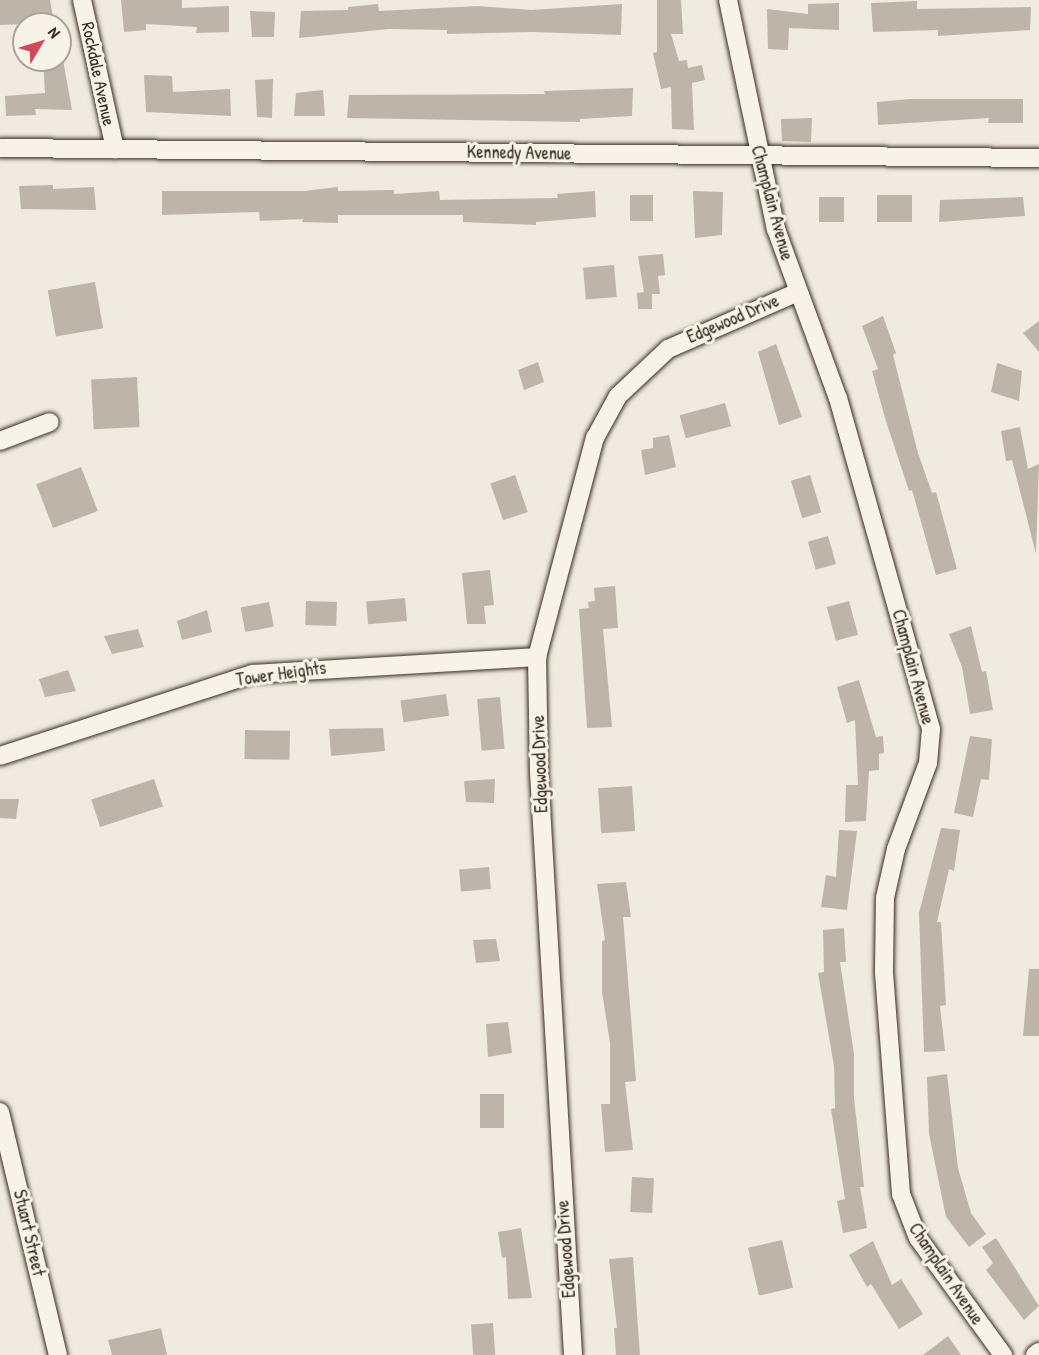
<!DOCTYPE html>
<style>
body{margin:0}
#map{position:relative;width:1039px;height:1355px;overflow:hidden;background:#efebe0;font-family:"Patrick Hand",sans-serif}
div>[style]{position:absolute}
.building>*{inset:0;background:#bdb5aa;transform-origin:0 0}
.roads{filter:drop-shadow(0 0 2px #3b2a1e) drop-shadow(0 0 2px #3b2a1e)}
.minor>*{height:18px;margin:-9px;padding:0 9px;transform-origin:9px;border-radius:9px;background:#f7f3e8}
span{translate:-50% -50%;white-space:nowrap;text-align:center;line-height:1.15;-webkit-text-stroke:6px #f7f3e8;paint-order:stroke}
.street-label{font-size:18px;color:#3b2a1e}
.north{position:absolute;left:12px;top:12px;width:60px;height:60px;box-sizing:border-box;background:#f7f3e8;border:2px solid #aca397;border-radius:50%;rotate:52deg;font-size:16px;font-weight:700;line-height:24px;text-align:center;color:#3b2a1e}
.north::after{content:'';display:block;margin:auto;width:21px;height:27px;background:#d1495b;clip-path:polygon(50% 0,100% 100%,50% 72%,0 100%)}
</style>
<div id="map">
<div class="building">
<i style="clip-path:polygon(0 0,50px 0,54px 23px,0 25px)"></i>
<i style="clip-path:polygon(121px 0,182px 0,182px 8px,229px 6px,229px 32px,196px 33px,197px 27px,146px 24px,146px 30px,124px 32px)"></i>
<i style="clip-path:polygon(657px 0,681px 0,683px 34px,671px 34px,679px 61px,687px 60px,688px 68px,702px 65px,705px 80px,692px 83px,694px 130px,672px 129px,671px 87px,661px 89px,653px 53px,657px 52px)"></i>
<i style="clip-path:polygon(917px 1px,917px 9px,1031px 7px,1030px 30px,938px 36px,938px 30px,873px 32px,871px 3px)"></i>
<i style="clip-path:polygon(839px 3px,839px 30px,789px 28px,788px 50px,768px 49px,767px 9px,808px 14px,808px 4px)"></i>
<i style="clip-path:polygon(378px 4px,379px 11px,478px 6px,531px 10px,622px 4px,621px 35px,533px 32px,447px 34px,447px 30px,389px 29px,299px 38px,301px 11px,348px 10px,348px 7px)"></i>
<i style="clip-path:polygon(250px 11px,275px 12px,274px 37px,252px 37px)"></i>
<i style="clip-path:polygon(43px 60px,63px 60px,72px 110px,35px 109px,36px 115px,6px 116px,5px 96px,45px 93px)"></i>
<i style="clip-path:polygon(144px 75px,172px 76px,173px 92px,230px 89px,231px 116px,146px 112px)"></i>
<i style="clip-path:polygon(273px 79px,272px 118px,257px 117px,255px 80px)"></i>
<i style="clip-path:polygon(633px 88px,632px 116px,580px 119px,580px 122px,347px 118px,349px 95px,545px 94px,544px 91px)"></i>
<i style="clip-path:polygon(323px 90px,325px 116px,294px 116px,296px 93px)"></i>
<i style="clip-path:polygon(910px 99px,1023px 99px,1023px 123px,988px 123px,989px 118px,878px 125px,877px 102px)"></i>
<i style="clip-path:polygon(812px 118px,811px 142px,782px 141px,781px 119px)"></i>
<i style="clip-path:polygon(53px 185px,53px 189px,94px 187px,96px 210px,21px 209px,19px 186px)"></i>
<i style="clip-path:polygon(338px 187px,338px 191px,394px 190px,394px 194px,439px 191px,440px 200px,558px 198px,557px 194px,595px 191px,596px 217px,536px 222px,536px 225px,463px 222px,463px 215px,338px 215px,338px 223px,302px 222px,303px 219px,260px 221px,259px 212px,162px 215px,162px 191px,304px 191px)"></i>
<i style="clip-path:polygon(693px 191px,723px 192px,722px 235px,695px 238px)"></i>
<i style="left:653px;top:195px;width:26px;height:23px;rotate:90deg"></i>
<i style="left:912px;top:195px;width:27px;height:35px;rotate:90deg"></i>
<i style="left:844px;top:197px;width:25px;height:25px;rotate:90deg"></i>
<i style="clip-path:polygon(1023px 197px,1025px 216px,939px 222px,940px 200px)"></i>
<i style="clip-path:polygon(663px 254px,665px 275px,658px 276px,660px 294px,652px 294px,652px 309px,638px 309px,637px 293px,644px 292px,638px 256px)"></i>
<i style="left:614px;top:265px;width:32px;height:31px;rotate:85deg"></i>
<i style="left:95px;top:282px;width:47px;height:48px;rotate:80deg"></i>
<i style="clip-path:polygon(883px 316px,896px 353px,893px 355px,918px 453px,932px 493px,936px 492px,957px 569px,936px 575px,912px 490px,909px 491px,885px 418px,872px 371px,878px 369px,862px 326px)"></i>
<i style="clip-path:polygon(1039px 321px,1039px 352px,1023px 333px)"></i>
<i style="clip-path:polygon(776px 344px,802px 417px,779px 425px,758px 352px)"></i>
<i style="clip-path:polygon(538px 362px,544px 382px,524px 390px,518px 370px)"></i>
<i style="clip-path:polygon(997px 363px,1022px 371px,1019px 401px,991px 392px)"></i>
<i style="left:137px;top:377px;width:50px;height:46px;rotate:87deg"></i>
<i style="left:725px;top:403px;width:24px;height:47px;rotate:75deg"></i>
<i style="clip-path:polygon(1020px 427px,1028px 469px,1039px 464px,1036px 554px,1012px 460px,1006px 461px,1001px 431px)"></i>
<i style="clip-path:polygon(669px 435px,676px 467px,645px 475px,641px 450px,653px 448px,653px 438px)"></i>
<i style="left:81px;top:467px;width:47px;height:48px;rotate:69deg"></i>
<i style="left:515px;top:475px;width:39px;height:26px;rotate:71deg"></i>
<i style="left:810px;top:475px;width:39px;height:20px;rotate:73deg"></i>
<i style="left:828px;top:536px;width:29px;height:21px;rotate:74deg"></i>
<i style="clip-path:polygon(490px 570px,494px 605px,484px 606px,486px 624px,467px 624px,462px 573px)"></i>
<i style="clip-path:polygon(615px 586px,618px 628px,603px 629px,612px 727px,587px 728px,579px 609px,589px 608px,588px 602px,595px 601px,594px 588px)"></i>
<i style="left:405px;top:598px;width:23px;height:39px;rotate:85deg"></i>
<i style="left:306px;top:601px;width:31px;height:24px;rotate:2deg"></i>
<i style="left:849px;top:601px;width:35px;height:23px;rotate:75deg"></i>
<i style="left:269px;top:602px;width:25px;height:29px;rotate:79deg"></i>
<i style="clip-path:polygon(207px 610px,212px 632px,182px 640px,177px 621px)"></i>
<i style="clip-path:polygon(971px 626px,982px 672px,986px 671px,993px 710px,970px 714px,962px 667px,949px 634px)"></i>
<i style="clip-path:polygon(138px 629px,144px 647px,112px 654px,104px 636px)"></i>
<i style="clip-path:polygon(68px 670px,76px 691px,45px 697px,39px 679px)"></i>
<i style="clip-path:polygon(859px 680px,876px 737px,883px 736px,884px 753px,879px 754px,879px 770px,869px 771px,866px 821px,845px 822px,846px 785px,858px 785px,855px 720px,847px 723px,837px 687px)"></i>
<i style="left:446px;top:694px;width:22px;height:46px;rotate:82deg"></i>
<i style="left:500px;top:697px;width:52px;height:23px;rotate:85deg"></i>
<i style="clip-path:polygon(383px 728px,385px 751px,331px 756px,329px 729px)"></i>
<i style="left:245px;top:730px;width:45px;height:29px;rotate:1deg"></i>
<i style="clip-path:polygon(970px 736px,992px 739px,989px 780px,981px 779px,973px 817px,954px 813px)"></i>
<i style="left:154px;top:779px;width:29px;height:66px;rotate:72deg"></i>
<i style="clip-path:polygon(495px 779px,494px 803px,466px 802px,464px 781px)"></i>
<i style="left:632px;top:786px;width:45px;height:34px;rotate:86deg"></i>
<i style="clip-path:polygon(0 799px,19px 799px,16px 819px,0 818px)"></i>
<i style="clip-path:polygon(941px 828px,960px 830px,954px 871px,949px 869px,937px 922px,941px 922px,946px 1005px,940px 1006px,945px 1051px,924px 1052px,919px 913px)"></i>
<i style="clip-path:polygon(839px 830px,857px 831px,847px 910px,821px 907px,826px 875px,836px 877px)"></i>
<i style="left:489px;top:867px;width:22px;height:30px;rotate:85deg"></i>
<i style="clip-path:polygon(626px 882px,631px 917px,623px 917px,636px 1081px,625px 1082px,633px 1150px,605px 1152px,601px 1104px,610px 1104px,610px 1043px,602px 992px,602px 941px,605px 940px,597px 884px)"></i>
<i style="clip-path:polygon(844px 928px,846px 962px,840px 962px,854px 1054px,854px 1098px,864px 1187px,860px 1187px,867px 1228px,843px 1233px,837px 1201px,845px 1199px,831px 1109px,835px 1108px,834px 1066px,818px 973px,824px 972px,823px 930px)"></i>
<i style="clip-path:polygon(496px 939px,500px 961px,476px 963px,473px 940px)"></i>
<i style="clip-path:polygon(1029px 969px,1039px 969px,1039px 1036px,1023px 1036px)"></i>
<i style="clip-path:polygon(508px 1022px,512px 1053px,488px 1057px,486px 1024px)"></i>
<i style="clip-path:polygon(947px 1074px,958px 1168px,971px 1213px,986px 1234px,969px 1247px,946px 1217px,929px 1134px,927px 1077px)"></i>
<i style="left:480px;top:1094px;width:24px;height:34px"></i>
<i style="left:632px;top:1177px;width:22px;height:35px;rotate:3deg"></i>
<i style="clip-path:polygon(521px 1228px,532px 1298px,508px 1299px,506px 1257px,502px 1258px,498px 1232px)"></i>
<i style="clip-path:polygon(996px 1238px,1039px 1306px,1024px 1320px,986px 1270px,993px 1263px,982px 1247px)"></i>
<i style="left:782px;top:1240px;width:49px;height:35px;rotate:77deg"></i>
<i style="clip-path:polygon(873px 1241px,892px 1285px,901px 1279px,923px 1314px,899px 1329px,871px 1284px,867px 1287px,849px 1255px)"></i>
<i style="clip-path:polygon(633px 1257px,640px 1355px,616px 1355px,614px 1328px,617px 1328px,609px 1259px)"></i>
<i style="left:493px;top:1323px;width:32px;height:22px;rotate:86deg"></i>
<i style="clip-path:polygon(161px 1328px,167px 1355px,112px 1355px,108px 1340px)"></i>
<i style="clip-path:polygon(948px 1336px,961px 1355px,923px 1355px)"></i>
</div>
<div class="roads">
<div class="minor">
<i style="left:82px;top:0;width:153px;rotate:77.5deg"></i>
<i style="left:728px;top:0;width:234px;rotate:78.2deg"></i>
<i style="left:776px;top:229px;width:180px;rotate:69.9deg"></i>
<i style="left:838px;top:398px;width:344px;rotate:74.3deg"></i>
<i style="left:931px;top:729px;width:34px;rotate:95deg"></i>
<i style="left:928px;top:763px;width:92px;rotate:110.4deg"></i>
<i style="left:896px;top:849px;width:50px;rotate:102.7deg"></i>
<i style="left:885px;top:898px;width:75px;rotate:90.8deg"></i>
<i style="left:884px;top:973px;width:222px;rotate:85.6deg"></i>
<i style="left:901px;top:1194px;width:47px;rotate:68.9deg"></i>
<i style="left:918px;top:1238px;width:145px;rotate:54deg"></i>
<i style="left:0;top:148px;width:1039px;rotate:0.55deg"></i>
<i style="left:0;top:441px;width:53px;rotate:-20.8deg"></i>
<i style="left:0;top:756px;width:266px;rotate:-18deg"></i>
<i style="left:253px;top:674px;width:285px;rotate:-3.4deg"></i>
<i style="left:0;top:1112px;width:250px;rotate:76.6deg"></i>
<i style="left:573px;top:1355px;width:584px;rotate:-93.34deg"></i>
<i style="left:539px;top:772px;width:115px;rotate:-91deg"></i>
<i style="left:537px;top:657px;width:227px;rotate:-75.2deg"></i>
<i style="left:595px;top:438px;width:48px;rotate:-61.3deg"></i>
<i style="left:618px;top:396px;width:69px;rotate:-43.2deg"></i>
<i style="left:668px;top:349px;width:142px;rotate:-23.7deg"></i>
<i style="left:1035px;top:1355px;width:5px;rotate:-37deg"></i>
</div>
</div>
<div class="street-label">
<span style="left:98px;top:74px;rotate:78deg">Rockdale Avenue</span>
<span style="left:519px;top:153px;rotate:1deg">Kennedy Avenue</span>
<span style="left:772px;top:203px;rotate:75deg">Champlain Avenue</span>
<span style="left:733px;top:319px;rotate:-23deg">Edgewood Drive</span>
<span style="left:913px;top:667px;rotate:75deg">Champlain Avenue</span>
<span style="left:281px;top:674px;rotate:-8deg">Tower Heights</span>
<span style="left:540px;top:764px;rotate:-92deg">Edgewood Drive</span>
<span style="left:29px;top:1233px;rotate:77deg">Stuart Street</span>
<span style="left:566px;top:1249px;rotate:-94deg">Edgewood Drive</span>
<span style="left:946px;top:1274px;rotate:56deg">Champlain Avenue</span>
</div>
<div class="north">N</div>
</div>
